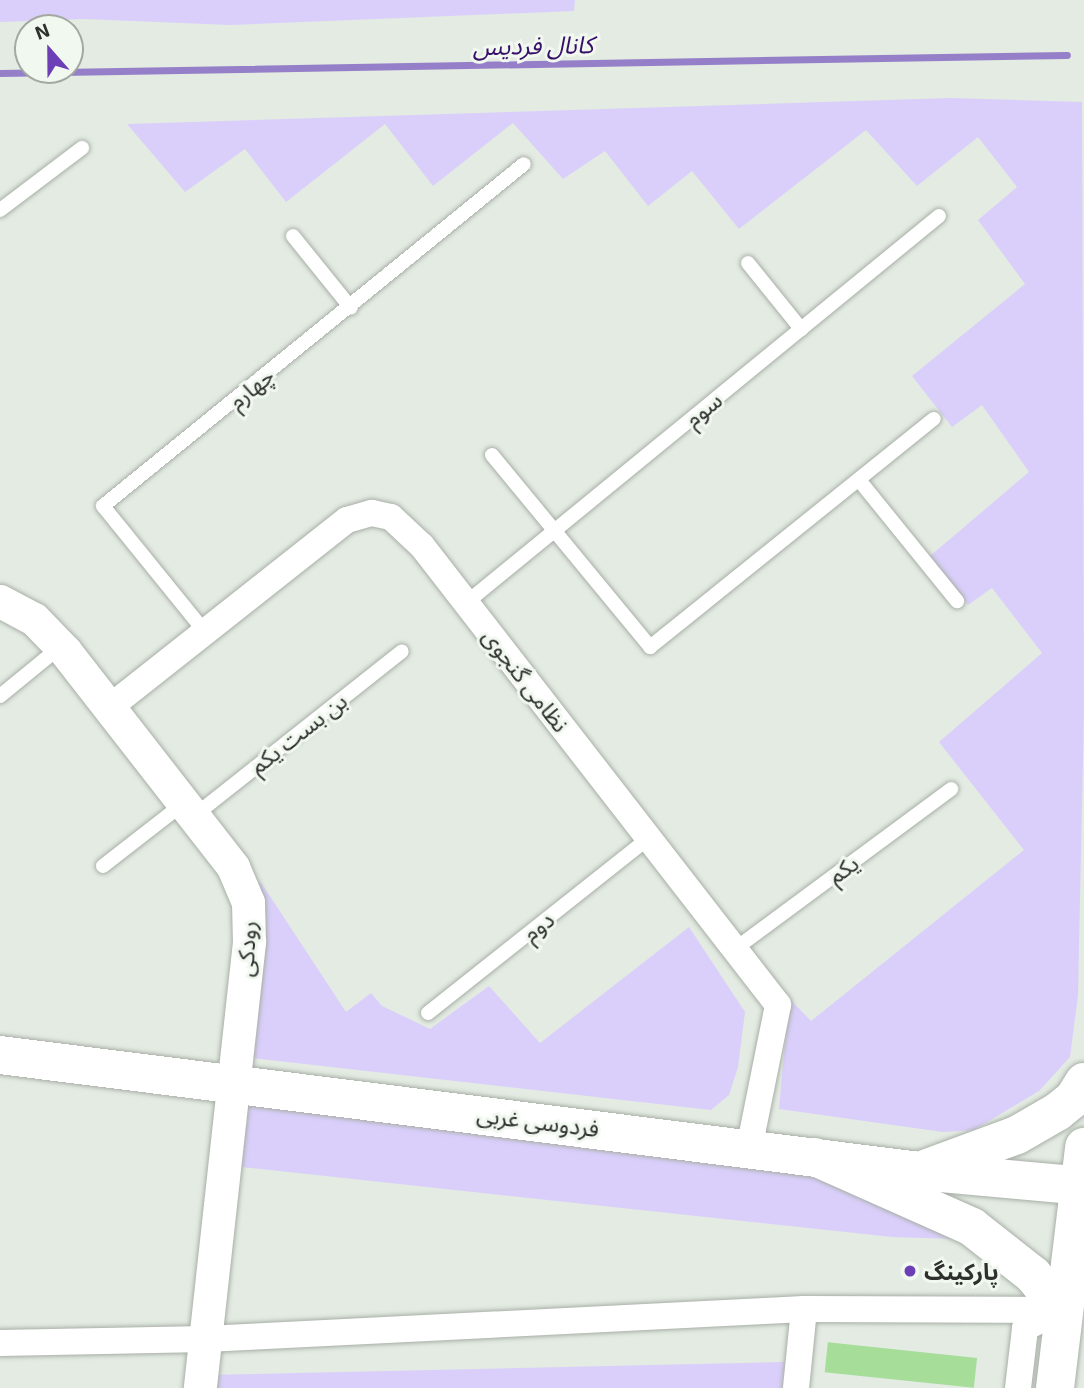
<!DOCTYPE html>
<meta charset="utf-8">
<style>
body{margin:0}
#map{position:relative;width:1084px;height:1388px;overflow:hidden;background:#e3ebe2;font-family:"Exo 2","Noto Sans Arabic",sans-serif}
div>[style]{position:absolute}
.green>*{inset:0;background:#dacffb}
.stream>*{height:7px;margin:-3.5px;padding:0 3.5px;transform-origin:3.5px;border-radius:3.5px;background:#947fc8}
.building>*{inset:0;background:#a5dd99;transform-origin:0 0}
.roads{filter:drop-shadow(0 0 2px #a8afa7) drop-shadow(0 0 2px #a8afa7)}
.service>*{height:14px;margin:-7px;padding:0 7px;transform-origin:7px;border-radius:7px;background:#fff}
.minor>*{height:26px;margin:-13px;padding:0 13px;transform-origin:13px;border-radius:13px;background:#fff}
.tertiary>*{height:33px;margin:-16.5px;padding:0 16.5px;transform-origin:16.5px;border-radius:16.5px;background:#fff}
.secondary>*{height:38px;margin:-19px;padding:0 19px;transform-origin:19px;border-radius:19px;background:#fff}
.primary>*{height:38px;margin:-19px;padding:0 19px;transform-origin:19px;border-radius:19px;background:#fff}
.dots>*{width:19px;height:19px;translate:-50% -50%;box-sizing:border-box;border:4px solid #f1f8ef;border-radius:50%}
span{translate:-50% -50%;white-space:nowrap;text-align:center;line-height:1.15;-webkit-text-stroke:6px #f1f8ef;paint-order:stroke}
.street-label{font-size:23px;color:#2d302d}
.poi-label{font-size:23px;color:#2d302d;font-weight:700}
.left{translate:0 -50%;text-align:left}
.water-label{font-size:24px;color:#360f68;font-style:italic}
.north{position:absolute;left:14px;top:14px;width:70px;height:70px;box-sizing:border-box;background:#f1f8ef;border:2px solid #a3a8a1;border-radius:50%;rotate:339deg;font-size:19px;font-weight:700;line-height:28px;text-align:center;color:#2d302d}
.north::after{content:'';display:block;margin:auto;width:24px;height:32px;background:#6c3fb6;clip-path:polygon(50% 0,100% 100%,50% 72%,0 100%)}
</style>
<div id="map">
<div class="green">
<i style="clip-path:polygon(0 0,575px 0,574px 11px,230px 25px,84px 19px,0 22px)"></i>
<i style="clip-path:polygon(950px 98px,1082px 102px,1084px 711px,1078px 995px,1070px 1057px,1039px 1091px,974px 1130px,943px 1132px,779px 1109px,789px 998px,811px 1021px,1024px 850px,939px 742px,1042px 653px,992px 588px,968px 605px,930px 556px,1029px 472px,982px 405px,952px 427px,912px 376px,1025px 284px,978px 220px,1017px 187px,978px 137px,917px 186px,866px 130px,739px 229px,692px 171px,648px 206px,605px 151px,563px 179px,513px 123px,433px 186px,385px 124px,286px 202px,245px 149px,185px 192px,127px 124px)"></i>
<i style="clip-path:polygon(260px 881px,346px 1012px,371px 993px,382px 1006px,430px 1029px,489px 986px,540px 1043px,689px 927px,745px 1012px,738px 1067px,729px 1095px,711px 1110px,244px 1057px)"></i>
<i style="clip-path:polygon(238px 1103px,822px 1173px,958px 1239px,892px 1237px,232px 1166px)"></i>
<i style="clip-path:polygon(785px 1362px,782px 1388px,205px 1388px,206px 1375px)"></i>
</div>
<div class="stream">
<i style="left:0;top:73px;width:1067px;rotate:-0.97deg"></i>
</div>
<div class="building">
<i style="left:977px;top:1358px;width:30px;height:150px;rotate:96deg"></i>
</div>
<div class="roads">
<div class="service">
<i style="left:0;top:210px;width:103px;rotate:-37.1deg"></i>
<i style="left:293px;top:236px;width:92px;rotate:51.1deg"></i>
<i style="left:748px;top:263px;width:85px;rotate:51.2deg"></i>
<i style="left:492px;top:455px;width:249px;rotate:50.5deg"></i>
<i style="left:650px;top:647px;width:364px;rotate:-38.8deg"></i>
<i style="left:859px;top:480px;width:156px;rotate:51deg"></i>
<i style="left:466px;top:603px;width:611px;rotate:-39.29deg"></i>
<i style="left:205px;top:632px;width:162px;rotate:-129deg"></i>
<i style="left:103px;top:506px;width:542px;rotate:-39.09deg"></i>
<i style="left:0;top:696px;width:79px;rotate:-39.3deg"></i>
<i style="left:194px;top:816px;width:265px;rotate:-38.4deg"></i>
<i style="left:103px;top:866px;width:103px;rotate:-37.9deg"></i>
<i style="left:735px;top:949px;width:269px;rotate:-36.5deg"></i>
<i style="left:428px;top:1013px;width:282px;rotate:-38.4deg"></i>
</div>
<div class="minor">
<i style="left:110px;top:707px;width:302px;rotate:-38.3deg"></i>
<i style="left:347px;top:520px;width:26px;rotate:-16deg"></i>
<i style="left:372px;top:513px;width:19px;rotate:12deg"></i>
<i style="left:391px;top:517px;width:42px;rotate:43.1deg"></i>
<i style="left:422px;top:546px;width:581px;rotate:52.2deg"></i>
<i style="left:778px;top:1005px;width:147px;rotate:101.4deg"></i>
<i style="left:0;top:1343px;width:206px;rotate:-1.1deg"></i>
<i style="left:206px;top:1339px;width:599px;rotate:-2.87deg"></i>
<i style="left:804px;top:1309px;width:257px;rotate:0.2deg"></i>
<i style="left:796px;top:1388px;width:79px;rotate:-84.2deg"></i>
<i style="left:1018px;top:1388px;width:60px;rotate:-83.3deg"></i>
<i style="left:1025px;top:1328px;width:36px;rotate:-27deg"></i>
</div>
<div class="tertiary">
<i style="left:0;top:601px;width:38px;rotate:28deg"></i>
<i style="left:34px;top:619px;width:45px;rotate:45.9deg"></i>
<i style="left:65px;top:651px;width:274px;rotate:52.1deg"></i>
<i style="left:233px;top:867px;width:38px;rotate:67deg"></i>
<i style="left:248px;top:902px;width:40px;rotate:88.6deg"></i>
<i style="left:249px;top:942px;width:449px;rotate:96.3deg"></i>
</div>
<div class="secondary">
<i style="left:0;top:1055px;width:926px;rotate:7.19deg"></i>
<i style="left:919px;top:1171px;width:166px;rotate:5.2deg"></i>
</div>
<div class="primary">
<i style="left:815px;top:1157px;width:172px;rotate:24deg"></i>
<i style="left:972px;top:1227px;width:78px;rotate:38.2deg"></i>
<i style="left:1033px;top:1275px;width:45px;rotate:51.3deg"></i>
<i style="left:919px;top:1171px;width:104px;rotate:-20.2deg"></i>
<i style="left:1017px;top:1135px;width:46px;rotate:-29.9deg"></i>
<i style="left:1057px;top:1112px;width:22px;rotate:-39deg"></i>
<i style="left:1074px;top:1098px;width:19px;rotate:-58deg"></i>
<i style="left:1055px;top:1388px;width:243px;rotate:-83.1deg"></i>
</div>
</div>
<div class="dots">
<i style="left:910px;top:1271px;background:#6c3fb6"></i>
</div>
<div class="street-label">
<span style="left:251px;top:388px;rotate:-39deg">چهارم</span>
<span style="left:703px;top:409px;rotate:-39deg">سوم</span>
<span style="left:526px;top:680px;rotate:52deg">نظامی گنجوی</span>
<span style="left:298px;top:733px;rotate:-38deg">بن بست یکم</span>
<span style="left:843px;top:869px;rotate:-36deg">یکم</span>
<span style="left:538px;top:926px;rotate:-38deg">دوم</span>
<span style="left:246px;top:949px;rotate:-87deg">رودکی</span>
<span style="left:538px;top:1121px;rotate:7deg">فردوسی غربی</span>
</div>
<div class="poi-label">
<span class="left" style="left:924px;top:1271px">پارکینگ</span>
</div>
<div class="water-label">
<span style="left:533px;top:45px;rotate:-1deg">کانال فردیس</span>
</div>
<div class="north">N</div>
</div>
